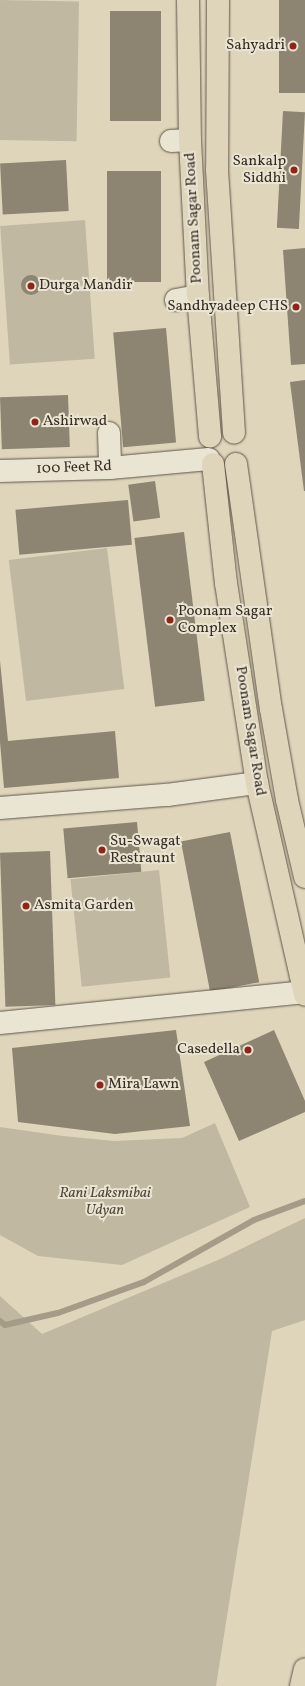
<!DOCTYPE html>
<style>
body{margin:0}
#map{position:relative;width:305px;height:1686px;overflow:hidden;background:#ded5bb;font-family:Vollkorn,serif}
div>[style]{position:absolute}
.green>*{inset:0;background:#c1b8a1;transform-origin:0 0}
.stream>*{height:6px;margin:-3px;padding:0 3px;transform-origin:3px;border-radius:3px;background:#a59c87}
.building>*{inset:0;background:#8d8471;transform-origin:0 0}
.round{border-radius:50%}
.roads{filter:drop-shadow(0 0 1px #605648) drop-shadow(0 0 1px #605648)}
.minor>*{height:22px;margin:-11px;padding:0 11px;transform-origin:11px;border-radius:11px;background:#eae4d3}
.major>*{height:22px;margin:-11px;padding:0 11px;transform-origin:11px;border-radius:11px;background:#ded5bb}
.dots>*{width:11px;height:11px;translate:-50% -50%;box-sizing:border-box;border:2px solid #eae4d3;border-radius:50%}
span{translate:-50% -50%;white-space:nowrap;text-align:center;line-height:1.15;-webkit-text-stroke:4px #eae4d3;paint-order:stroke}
.poi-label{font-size:15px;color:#362c21}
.right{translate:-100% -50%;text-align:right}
.left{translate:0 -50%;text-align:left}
.street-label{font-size:15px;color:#362c21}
.park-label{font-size:15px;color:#52483b;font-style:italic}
</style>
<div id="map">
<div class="green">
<i style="left:0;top:0;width:79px;height:140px;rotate:1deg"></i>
<i style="left:85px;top:220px;width:139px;height:85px;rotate:86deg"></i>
<i style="left:107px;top:548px;width:142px;height:99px;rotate:83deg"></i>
<i style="left:159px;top:870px;width:108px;height:89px;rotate:84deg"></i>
<i style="clip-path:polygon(215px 1123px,250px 1207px,122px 1265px,38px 1256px,0 1235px,0 1127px,63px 1136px,114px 1141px,182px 1138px)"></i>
<i style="clip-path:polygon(305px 1218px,305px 1320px,272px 1331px,216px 1686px,0 1686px,0 1296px,42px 1334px,218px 1260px)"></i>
</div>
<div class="stream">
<i style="left:0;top:1321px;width:6px;rotate:39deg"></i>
<i style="left:5px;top:1325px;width:54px;rotate:-12.8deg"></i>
<i style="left:58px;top:1313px;width:91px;rotate:-19.8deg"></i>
<i style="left:144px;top:1282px;width:126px;rotate:-29.4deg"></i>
<i style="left:254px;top:1220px;width:54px;rotate:-20.4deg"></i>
</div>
<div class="building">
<i style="left:279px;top:0;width:26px;height:93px"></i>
<i style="left:110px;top:11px;width:51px;height:110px"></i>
<i style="left:283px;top:111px;width:22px;height:117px;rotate:3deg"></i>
<i style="left:66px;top:160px;width:51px;height:66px;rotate:87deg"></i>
<i style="left:107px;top:171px;width:54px;height:111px"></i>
<i style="clip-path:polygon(305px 248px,305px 364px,291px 365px,283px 250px)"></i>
<i class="round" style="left:21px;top:275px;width:20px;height:20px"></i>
<i style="left:166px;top:328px;width:115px;height:53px;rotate:85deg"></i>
<i style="clip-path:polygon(305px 380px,305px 491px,304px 491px,290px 382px)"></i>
<i style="left:68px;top:395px;width:52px;height:68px;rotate:88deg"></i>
<i style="left:155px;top:481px;width:37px;height:27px;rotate:82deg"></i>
<i style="left:128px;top:500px;width:45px;height:113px;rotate:85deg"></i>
<i style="left:184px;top:532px;width:170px;height:50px;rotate:83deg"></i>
<i style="clip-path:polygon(0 661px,8px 741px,115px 731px,119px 778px,4px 788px,0 742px)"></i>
<i style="left:137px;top:822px;width:50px;height:74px;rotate:85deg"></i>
<i style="left:230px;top:832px;width:153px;height:50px;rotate:79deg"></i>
<i style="left:50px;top:851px;width:154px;height:50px;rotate:88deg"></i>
<i style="clip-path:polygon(176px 1030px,190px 1126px,115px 1134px,18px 1122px,12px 1048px)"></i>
<i style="clip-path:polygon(274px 1030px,305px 1101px,305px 1112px,239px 1141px,204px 1062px)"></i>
</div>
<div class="roads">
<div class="minor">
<i style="left:171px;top:141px;width:19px;rotate:-3deg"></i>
<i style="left:176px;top:300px;width:22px;rotate:-10deg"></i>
<i style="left:109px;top:433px;width:35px;rotate:88deg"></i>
<i style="left:0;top:471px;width:110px;rotate:-1.6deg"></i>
<i style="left:110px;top:468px;width:99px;rotate:-5.2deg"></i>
<i style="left:0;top:808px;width:168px;rotate:-4.5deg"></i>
<i style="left:167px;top:795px;width:91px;rotate:-7.6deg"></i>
<i style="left:0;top:1023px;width:307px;rotate:-5.8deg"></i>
</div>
<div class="major">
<i style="left:188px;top:0;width:140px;rotate:89.2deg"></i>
<i style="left:190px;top:140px;width:156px;rotate:87.1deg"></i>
<i style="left:198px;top:296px;width:141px;rotate:85.1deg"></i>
<i style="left:218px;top:0;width:170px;rotate:90.3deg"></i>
<i style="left:217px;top:170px;width:263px;rotate:86.3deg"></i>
<i style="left:213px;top:464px;width:120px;rotate:83.8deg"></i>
<i style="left:226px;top:583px;width:202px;rotate:81.2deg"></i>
<i style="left:257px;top:783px;width:217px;rotate:77.2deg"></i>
<i style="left:236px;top:464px;width:247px;rotate:81.9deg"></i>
<i style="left:271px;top:709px;width:92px;rotate:80deg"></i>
<i style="left:287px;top:800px;width:79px;rotate:76.8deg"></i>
<i style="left:301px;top:1686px;width:17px;rotate:-77deg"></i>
</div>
</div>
<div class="dots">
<i style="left:293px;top:46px;background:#8f2418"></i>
<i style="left:294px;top:170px;background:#8f2418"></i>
<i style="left:31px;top:286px;background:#8f2418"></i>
<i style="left:296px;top:307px;background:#8f2418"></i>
<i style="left:35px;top:422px;background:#8f2418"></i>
<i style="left:170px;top:620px;background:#8f2418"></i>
<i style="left:102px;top:850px;background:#8f2418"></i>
<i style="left:26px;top:906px;background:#8f2418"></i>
<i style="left:248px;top:1050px;background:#8f2418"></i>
<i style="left:100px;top:1085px;background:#8f2418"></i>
</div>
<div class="poi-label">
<span class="right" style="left:285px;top:46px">Sahyadri</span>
<span class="right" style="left:286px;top:170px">Sankalp<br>Siddhi</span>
<span class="left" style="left:39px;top:286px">Durga Mandir</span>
<span class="right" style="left:288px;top:307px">Sandhyadeep CHS</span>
<span class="left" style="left:43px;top:422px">Ashirwad</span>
<span class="left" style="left:178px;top:620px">Poonam Sagar<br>Complex</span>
<span class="left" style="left:110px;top:850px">Su-Swagat<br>Restraunt</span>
<span class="left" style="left:34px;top:906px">Asmita Garden</span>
<span class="right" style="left:240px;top:1050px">Casedella</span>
<span class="left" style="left:108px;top:1085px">Mira Lawn</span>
</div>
<div class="street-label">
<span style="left:194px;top:218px;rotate:-93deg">Poonam Sagar Road</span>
<span style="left:74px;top:468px;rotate:-2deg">100 Feet Rd</span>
<span style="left:250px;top:731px;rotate:81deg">Poonam Sagar Road</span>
</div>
<div class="park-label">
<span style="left:105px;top:1202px">Rani Laksmibai<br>Udyan</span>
</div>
</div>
